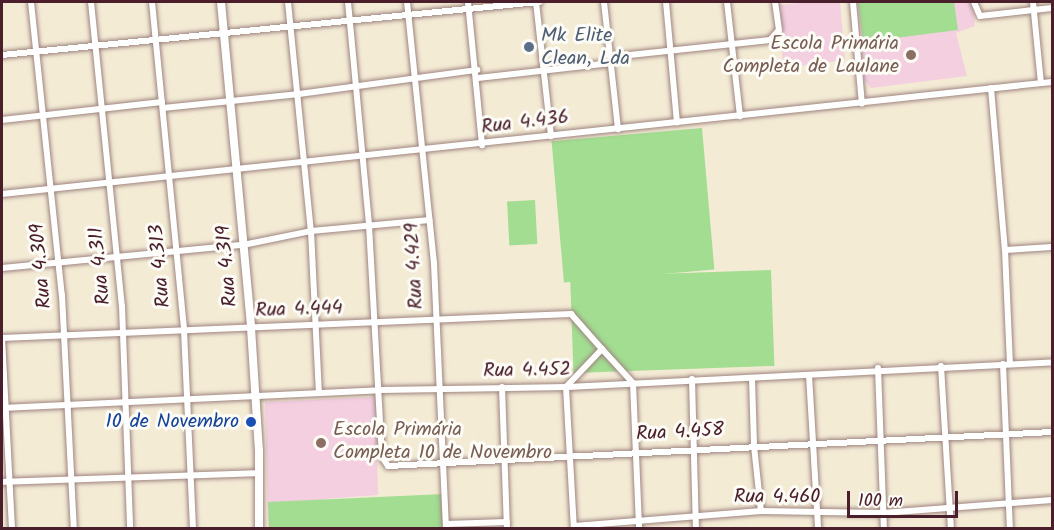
<!DOCTYPE html>
<meta charset="utf-8">
<style>
body{margin:0}
#map{position:relative;width:1054px;height:530px;overflow:hidden;background:#f4ebd5;font-family:Kalam,sans-serif}
div>[style]{position:absolute}
.built>*{inset:0;background:#f3cfe0}
.green>*{inset:0;background:#a2dd91;transform-origin:0 0}
.roads{filter:drop-shadow(0 0 2px #9f8580) drop-shadow(0 0 2px #9f8580)}
.street>*{height:6px;margin:-3px;padding:0 3px;transform-origin:3px;border-radius:3px;background:#fff}
.secondary>*{height:8px;margin:-4px;padding:0 4px;transform-origin:4px;border-radius:4px;background:#fff}
.dots>*{width:16px;height:16px;translate:-50% -50%;box-sizing:border-box;border:3px solid #fdfcf7;border-radius:50%}
span{translate:-50% -50%;white-space:nowrap;text-align:center;line-height:1.15;-webkit-text-stroke:6px #fdfcf7;paint-order:stroke}
.service-label{font-size:20px;color:#4e5e75}
.left{translate:0 -50%;text-align:left}
.education-label{font-size:20px;color:#785e54}
.right{translate:-100% -50%;text-align:right}
.street-label{font-size:20px;color:#4a1f2b}
.transit-label{font-size:20px;color:#164399}
.frame{position:absolute;inset:0;border:3px solid #4a1f2b;pointer-events:none}
.scale{position:absolute;left:847px;top:491px;width:111px;height:27px;box-sizing:border-box;border:3px solid #4a1f2b;border-top:0;padding-left:8px;font-size:18px;line-height:21px;white-space:nowrap;color:#4a1f2b;-webkit-text-stroke:4px #fdfcf7;paint-order:stroke}
</style>
<div id="map">
<div class="built">
<i style="clip-path:polygon(810px 2px,840px 2px,845px 60px,783px 68px,779px 5px)"></i>
<i style="clip-path:polygon(857px 2px,972px 2px,975px 26px,956px 33px,967px 76px,871px 88px,864px 80px)"></i>
<i style="clip-path:polygon(376px 397px,378px 495px,324px 499px,325px 528px,268px 528px,265px 402px)"></i>
</div>
<div class="green">
<i style="clip-path:polygon(858px 2px,954px 2px,958px 30px,863px 42px)"></i>
<i style="left:702px;top:128px;width:142px;height:151px;rotate:85deg"></i>
<i style="left:535px;top:200px;width:44px;height:28px;rotate:87deg"></i>
<i style="left:771px;top:270px;width:96px;height:201px;rotate:88deg"></i>
<i style="clip-path:polygon(444px 494px,446px 528px,269px 528px,268px 502px)"></i>
</div>
<div class="roads">
<div class="street">
<i style="left:31px;top:2px;width:295px;rotate:84deg"></i>
<i style="left:62px;top:295px;width:233px;rotate:87.1deg"></i>
<i style="left:91px;top:2px;width:306px;rotate:84.2deg"></i>
<i style="left:122px;top:306px;width:222px;rotate:87.9deg"></i>
<i style="left:152px;top:2px;width:330px;rotate:84.4deg"></i>
<i style="left:184px;top:330px;width:198px;rotate:87.4deg"></i>
<i style="left:288px;top:2px;width:230px;rotate:84.3deg"></i>
<i style="left:311px;top:231px;width:162px;rotate:87.2deg"></i>
<i style="left:348px;top:2px;width:224px;rotate:84.6deg"></i>
<i style="left:369px;top:225px;width:232px;rotate:86.8deg"></i>
<i style="left:382px;top:457px;width:11px;rotate:56deg"></i>
<i style="left:388px;top:466px;width:665px;rotate:-2.93deg"></i>
<i style="left:407px;top:2px;width:263px;rotate:84.1deg"></i>
<i style="left:434px;top:264px;width:264px;rotate:87.4deg"></i>
<i style="left:468px;top:2px;width:144px;rotate:84.4deg"></i>
<i style="left:536px;top:2px;width:135px;rotate:83.6deg"></i>
<i style="left:604px;top:2px;width:128px;rotate:83.7deg"></i>
<i style="left:666px;top:2px;width:121px;rotate:84.8deg"></i>
<i style="left:727px;top:2px;width:115px;rotate:83.5deg"></i>
<i style="left:853px;top:2px;width:102px;rotate:85deg"></i>
<i style="left:974px;top:2px;width:15px;rotate:67deg"></i>
<i style="left:980px;top:16px;width:72px;rotate:-6.3deg"></i>
<i style="left:1033px;top:2px;width:81px;rotate:84.4deg"></i>
<i style="left:2px;top:55px;width:540px;rotate:-5.64deg"></i>
<i style="left:611px;top:57px;width:160px;rotate:-6.1deg"></i>
<i style="left:770px;top:40px;width:13px;rotate:-48deg"></i>
<i style="left:779px;top:30px;width:28px;rotate:-98deg"></i>
<i style="left:478px;top:78px;width:134px;rotate:-6.4deg"></i>
<i style="left:991px;top:88px;width:163px;rotate:85.1deg"></i>
<i style="left:1005px;top:250px;width:113px;rotate:87.5deg"></i>
<i style="left:163px;top:108px;width:137px;rotate:-5.9deg"></i>
<i style="left:299px;top:94px;width:180px;rotate:-7.7deg"></i>
<i style="left:2px;top:120px;width:161px;rotate:-6.4deg"></i>
<i style="left:2px;top:194px;width:1056px;rotate:-6.09deg"></i>
<i style="left:1005px;top:250px;width:47px;rotate:-3.7deg"></i>
<i style="left:2px;top:268px;width:242px;rotate:-5.5deg"></i>
<i style="left:243px;top:245px;width:69px;rotate:-11.6deg"></i>
<i style="left:311px;top:231px;width:119px;rotate:-5.3deg"></i>
<i style="left:2px;top:338px;width:570px;rotate:-2.42deg"></i>
<i style="left:571px;top:314px;width:47px;rotate:48.5deg"></i>
<i style="left:602px;top:349px;width:52px;rotate:133.5deg"></i>
<i style="left:566px;top:387px;width:141px;rotate:86.8deg"></i>
<i style="left:2px;top:338px;width:190px;rotate:87deg"></i>
<i style="left:602px;top:349px;width:46px;rotate:47.6deg"></i>
<i style="left:633px;top:383px;width:145px;rotate:87.6deg"></i>
<i style="left:1003px;top:364px;width:164px;rotate:87.6deg"></i>
<i style="left:941px;top:366px;width:162px;rotate:86.5deg"></i>
<i style="left:878px;top:368px;width:160px;rotate:87.9deg"></i>
<i style="left:809px;top:375px;width:153px;rotate:86.6deg"></i>
<i style="left:752px;top:378px;width:68px;rotate:88.3deg"></i>
<i style="left:754px;top:446px;width:65px;rotate:83.9deg"></i>
<i style="left:692px;top:379px;width:149px;rotate:88.5deg"></i>
<i style="left:502px;top:387px;width:141px;rotate:88deg"></i>
<i style="left:2px;top:408px;width:378px;rotate:-2.7deg"></i>
<i style="left:380px;top:390px;width:186px;rotate:-0.9deg"></i>
<i style="left:566px;top:387px;width:487px;rotate:-2.9deg"></i>
<i style="left:2px;top:482px;width:257px;rotate:-2deg"></i>
<i style="left:446px;top:524px;width:61px;rotate:-1.9deg"></i>
<i style="left:574px;top:526px;width:188px;rotate:-4.6deg"></i>
<i style="left:761px;top:511px;width:122px;rotate:0.9deg"></i>
<i style="left:883px;top:513px;width:169px;rotate:-4.4deg"></i>
</div>
<div class="secondary">
<i style="left:221px;top:2px;width:327px;rotate:84.7deg"></i>
<i style="left:251px;top:328px;width:123px;rotate:86.3deg"></i>
<i style="left:259px;top:451px;width:77px;rotate:90deg"></i>
</div>
</div>
<div class="dots">
<i style="left:529px;top:47px;background:#5c6f8a"></i>
<i style="left:911px;top:55px;background:#8d6e63"></i>
<i style="left:251px;top:422px;background:#1a4fb4"></i>
<i style="left:321px;top:443px;background:#8d6e63"></i>
</div>
<div class="service-label">
<span class="left" style="left:541px;top:48px">Mk Elite<br>Clean, Lda</span>
</div>
<div class="education-label">
<span class="right" style="left:899px;top:56px">Escola Primária<br>Completa de Laulane</span>
<span class="left" style="left:333px;top:442px">Escola Primária<br>Completa 10 de Novembro</span>
</div>
<div class="street-label">
<span style="left:525px;top:123px;rotate:-7deg">Rua 4.436</span>
<span style="left:42px;top:266px;rotate:-95deg">Rua 4.309</span>
<span style="left:101px;top:266px;rotate:-96deg">Rua 4.311</span>
<span style="left:161px;top:266px;rotate:-95deg">Rua 4.313</span>
<span style="left:228px;top:266px;rotate:-95deg">Rua 4.319</span>
<span style="left:415px;top:266px;rotate:-93deg">Rua 4.429</span>
<span style="left:299px;top:310px;rotate:-2deg">Rua 4.444</span>
<span style="left:527px;top:371px;rotate:-1deg">Rua 4.452</span>
<span style="left:680px;top:433px;rotate:-3deg">Rua 4.458</span>
<span style="left:777px;top:497px">Rua 4.460</span>
</div>
<div class="transit-label">
<span class="right" style="left:239px;top:422px">10 de Novembro</span>
</div>
<div class="frame"></div>
<div class="scale">100 m</div>
</div>
